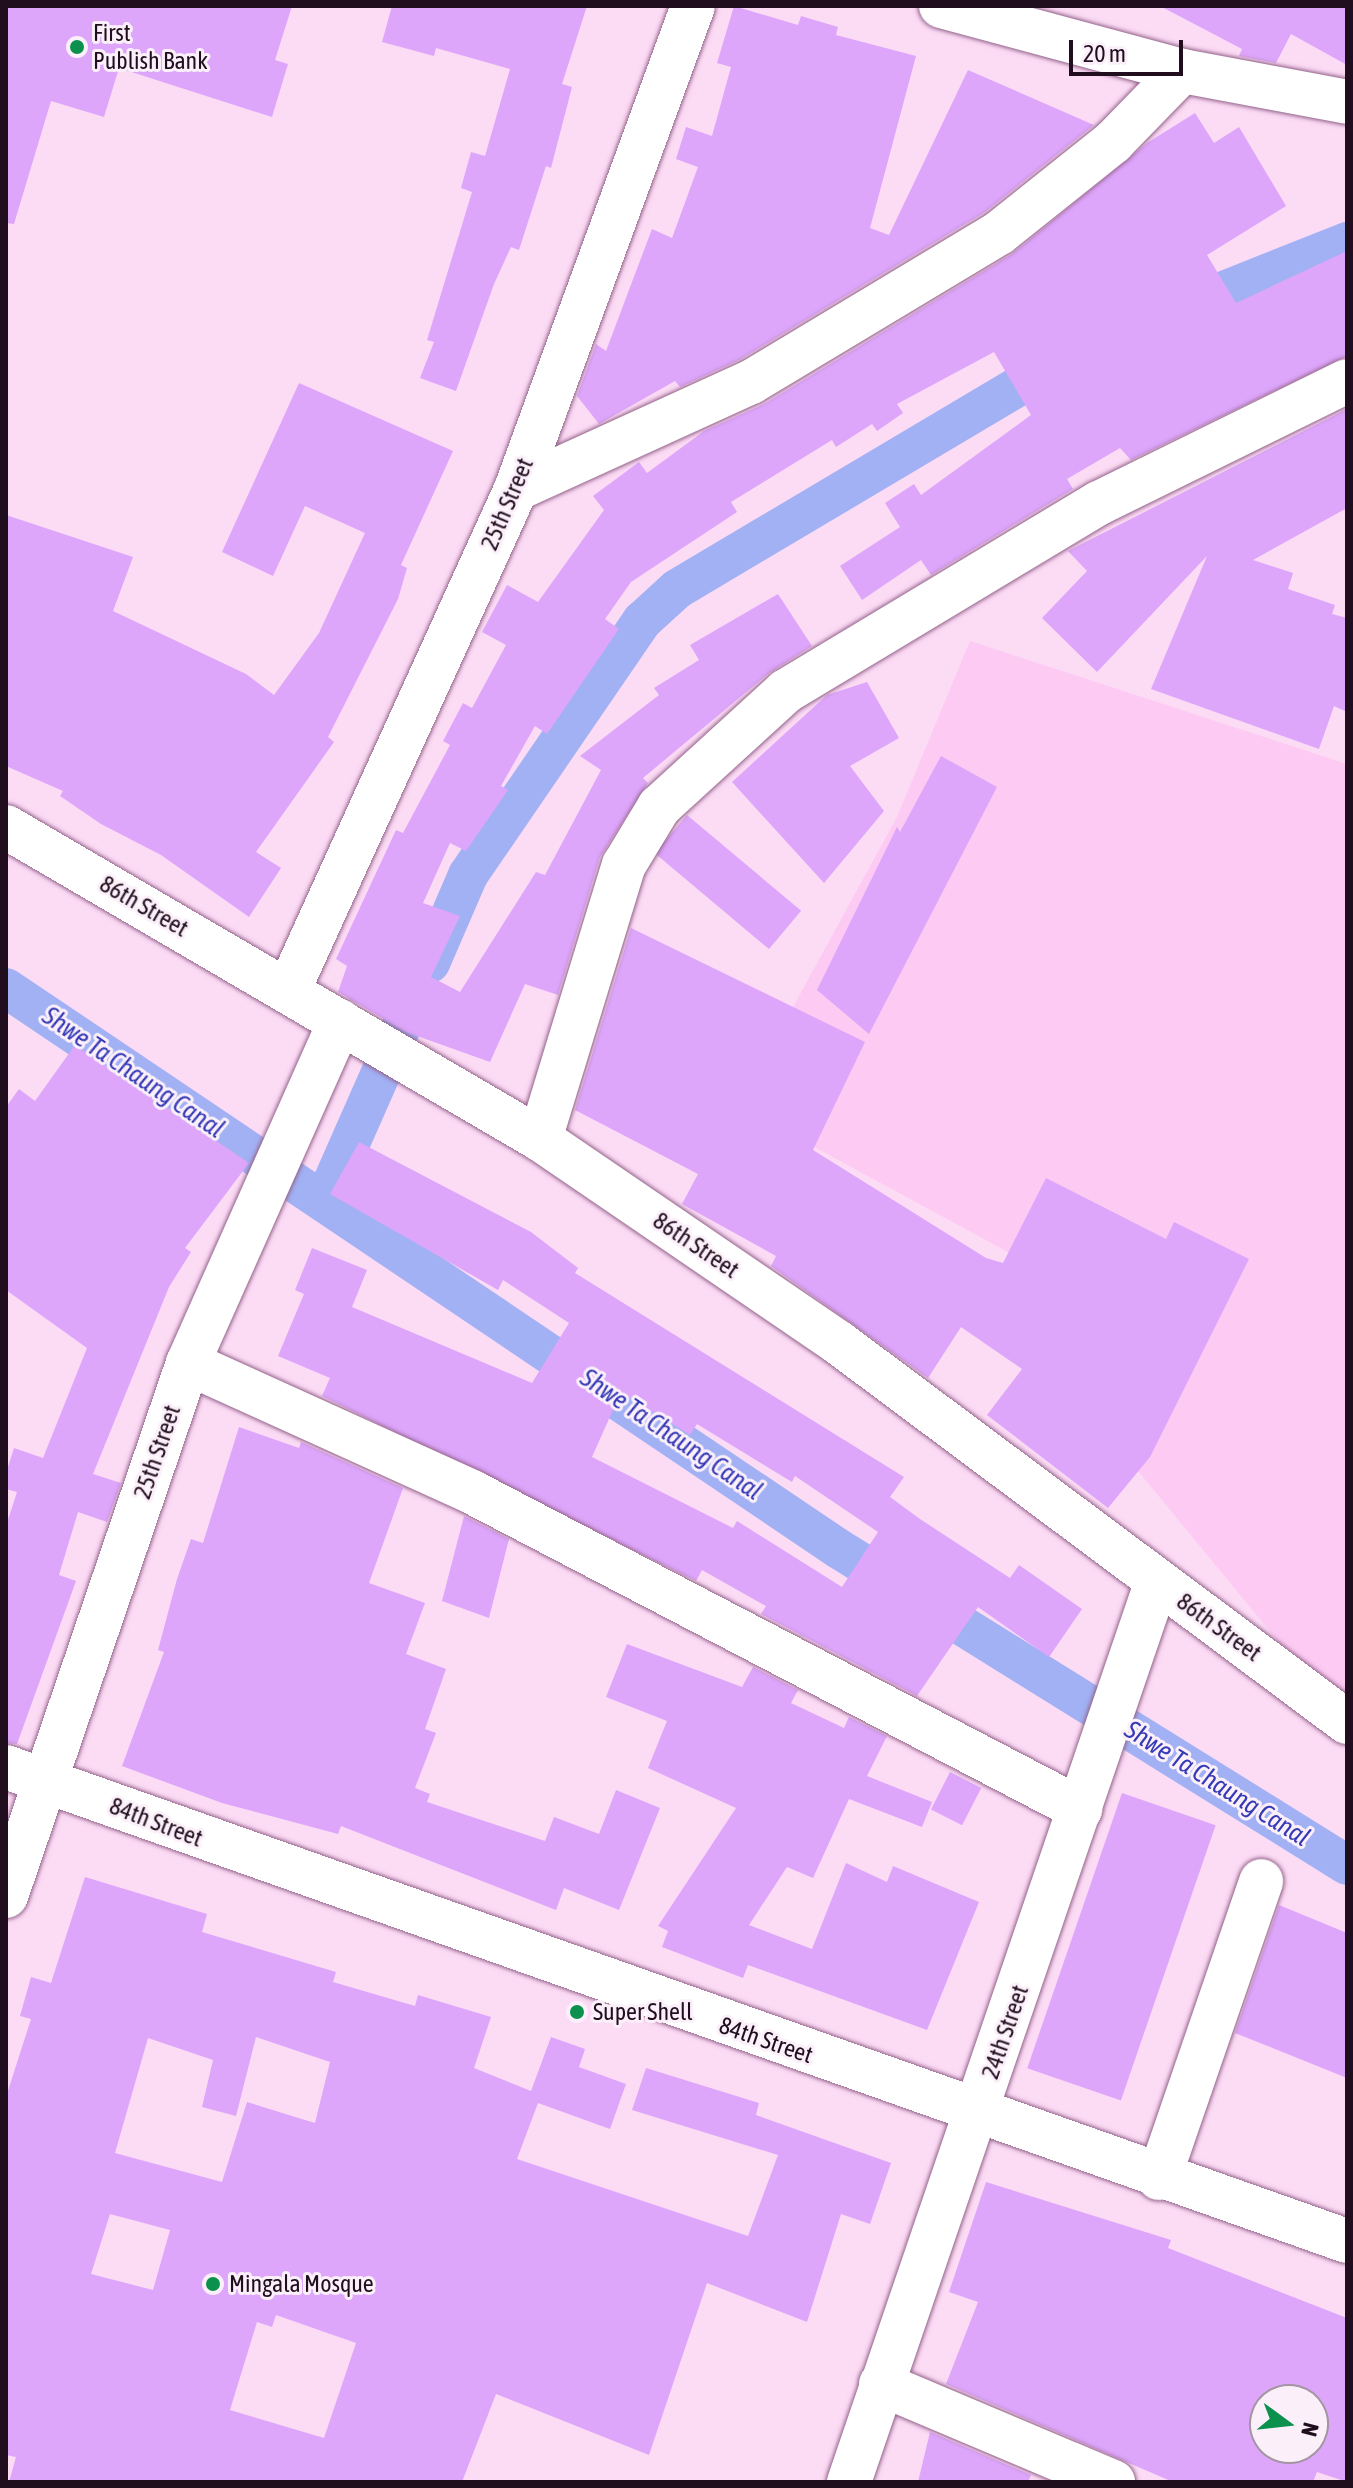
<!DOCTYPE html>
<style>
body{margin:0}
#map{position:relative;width:1353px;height:2488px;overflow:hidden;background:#fcdbf5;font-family:"Asap Condensed",sans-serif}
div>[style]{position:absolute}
.built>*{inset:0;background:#fccaf2}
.canal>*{height:40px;margin:-20px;padding:0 20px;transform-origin:20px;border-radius:20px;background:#a1b1f4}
.building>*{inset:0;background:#dda6fb;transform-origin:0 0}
.roads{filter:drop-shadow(0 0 2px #93628a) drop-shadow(0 0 2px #93628a)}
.street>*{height:44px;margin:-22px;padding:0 22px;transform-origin:22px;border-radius:22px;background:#fff}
.secondary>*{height:44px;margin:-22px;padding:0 22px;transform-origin:22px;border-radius:22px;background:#fff}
.dots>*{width:22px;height:22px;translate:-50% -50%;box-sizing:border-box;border:4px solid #fbf0f9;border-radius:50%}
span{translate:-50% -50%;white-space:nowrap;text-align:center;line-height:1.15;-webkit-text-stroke:6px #fbf0f9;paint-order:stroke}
.poi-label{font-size:24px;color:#200d1d}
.left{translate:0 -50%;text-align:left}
.street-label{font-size:24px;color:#200d1d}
.water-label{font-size:26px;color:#353ab6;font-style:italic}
.frame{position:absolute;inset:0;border:8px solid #200d1d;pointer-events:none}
.north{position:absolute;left:1249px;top:2384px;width:80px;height:80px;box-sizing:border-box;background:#fbf0f9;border:2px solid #a395a1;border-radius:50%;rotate:105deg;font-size:22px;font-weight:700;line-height:32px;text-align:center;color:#200d1d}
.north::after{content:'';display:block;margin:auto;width:28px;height:36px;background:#0c904d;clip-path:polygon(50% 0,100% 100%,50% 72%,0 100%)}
.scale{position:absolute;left:1069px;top:40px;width:114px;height:36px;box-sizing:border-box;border:4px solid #200d1d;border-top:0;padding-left:10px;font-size:24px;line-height:28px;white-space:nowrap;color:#200d1d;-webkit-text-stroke:6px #fbf0f9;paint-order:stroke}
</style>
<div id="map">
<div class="built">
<i style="clip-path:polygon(970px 641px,1347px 764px,1347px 1714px,1328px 1702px,1139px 1472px,1018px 1380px,1074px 1288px,739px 1106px,897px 817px)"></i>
</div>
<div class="canal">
<i style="left:1176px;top:310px;width:184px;rotate:-21.7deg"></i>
<i style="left:430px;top:963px;width:96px;rotate:-66.6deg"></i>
<i style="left:468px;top:875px;width:308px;rotate:-55.6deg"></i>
<i style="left:642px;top:621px;width:47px;rotate:-42.4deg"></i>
<i style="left:677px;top:589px;width:449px;rotate:-30.7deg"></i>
<i style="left:6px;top:988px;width:1004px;rotate:33.96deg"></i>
<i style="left:839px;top:1549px;width:598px;rotate:31.88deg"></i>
<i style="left:324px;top:1202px;width:198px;rotate:-66.2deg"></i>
</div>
<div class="building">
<i style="clip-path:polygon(6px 6px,292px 6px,275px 60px,288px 64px,272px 117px,119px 68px,104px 117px,51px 101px,14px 224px,6px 223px)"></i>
<i style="clip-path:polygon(392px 6px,587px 6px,562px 84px,572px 87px,551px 168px,546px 166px,519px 250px,511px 247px,494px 284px,456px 391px,420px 378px,434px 342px,427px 340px,472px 192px,461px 188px,471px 152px,485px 156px,510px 69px,436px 48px,434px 56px,382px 42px)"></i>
<i style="clip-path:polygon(734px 6px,798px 25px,801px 16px,838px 27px,836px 35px,916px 56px,870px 228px,889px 235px,968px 70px,1094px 125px,985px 212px,739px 360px,680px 387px,675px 381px,599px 424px,577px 396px,596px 344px,606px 351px,652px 229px,672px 238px,698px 167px,676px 159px,686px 127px,712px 136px,731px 67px,717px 63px)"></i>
<i style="clip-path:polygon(1160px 6px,1347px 6px,1347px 65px,1291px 34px,1276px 63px,1239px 56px,1242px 49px)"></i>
<i style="clip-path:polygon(1195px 113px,1214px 143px,1239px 127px,1286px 206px,1207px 255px,1236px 303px,1347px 251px,1347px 356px,1131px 460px,1120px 448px,1067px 479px,1073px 489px,931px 575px,921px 560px,862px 600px,840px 566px,900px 527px,885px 503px,914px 484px,921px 495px,1031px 415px,994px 352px,897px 404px,903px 413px,877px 431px,872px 424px,836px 447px,832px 440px,731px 502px,737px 512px,631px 582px,605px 619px,619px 629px,547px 734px,535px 726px,501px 786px,508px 790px,466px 851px,450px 843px,423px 903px,460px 916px,431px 977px,460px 992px,536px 872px,545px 875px,601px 770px,580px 756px,659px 695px,654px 688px,699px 660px,690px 645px,778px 594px,812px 646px,769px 673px,643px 778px,648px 783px,600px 857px,558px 995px,525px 984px,490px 1062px,406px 1032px,338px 992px,347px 966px,336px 959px,396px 830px,403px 833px,450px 745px,443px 741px,463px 703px,472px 708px,506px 645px,482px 632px,507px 585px,538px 602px,604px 510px,593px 496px,639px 462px,647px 473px,704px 431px,764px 404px,1012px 254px,1147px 143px)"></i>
<i style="clip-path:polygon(299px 383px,453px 451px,401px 565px,407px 568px,398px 599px,328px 737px,334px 742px,256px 852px,281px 868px,249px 917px,161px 855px,101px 824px,60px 796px,63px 791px,6px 766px,6px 515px,133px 557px,113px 611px,246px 674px,274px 695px,319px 633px,365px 533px,305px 506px,273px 576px,222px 552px)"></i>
<i style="clip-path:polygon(1347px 409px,1347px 508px,1253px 560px,1293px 573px,1288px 589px,1335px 605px,1332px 614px,1347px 618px,1347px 712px,1334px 706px,1319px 749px,1151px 689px,1207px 556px,1097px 672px,1042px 618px,1087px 571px,1068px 551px)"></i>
<i style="clip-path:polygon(867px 682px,899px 738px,850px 766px,884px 811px,824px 883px,732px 782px,827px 695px)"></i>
<i style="clip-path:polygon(941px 756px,997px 787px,869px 1034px,817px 990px,897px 827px,900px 832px)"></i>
<i style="left:687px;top:815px;width:149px;height:50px;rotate:40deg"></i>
<i style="clip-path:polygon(631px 928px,865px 1042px,813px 1150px,986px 1258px,1003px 1263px,1046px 1178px,1166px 1239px,1174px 1222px,1249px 1259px,1150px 1457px,1108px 1508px,987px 1415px,1022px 1369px,961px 1327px,928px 1378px,771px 1266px,776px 1256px,682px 1204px,698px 1174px,575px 1110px)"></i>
<i style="clip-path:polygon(75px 1045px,249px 1163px,185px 1248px,191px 1252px,169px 1287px,93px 1474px,121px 1483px,107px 1522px,78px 1512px,59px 1575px,76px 1581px,17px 1744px,6px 1743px,6px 1526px,17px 1492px,6px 1489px,6px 1473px,14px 1448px,43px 1458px,87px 1348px,6px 1290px,6px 1107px,19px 1089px,35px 1101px)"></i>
<i style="clip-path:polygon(evenodd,359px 1142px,531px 1232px,578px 1268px,575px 1273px,904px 1477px,890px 1497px,920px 1519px,1010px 1578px,1019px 1565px,1082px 1609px,1049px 1657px,978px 1607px,917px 1696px,761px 1614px,766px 1606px,702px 1570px,696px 1581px,322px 1396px,330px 1378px,278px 1356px,304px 1294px,295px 1290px,312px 1248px,367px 1270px,352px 1307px,532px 1383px,569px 1323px,503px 1280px,498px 1290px,330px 1194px,359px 1142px,621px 1392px,690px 1435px,697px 1424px,792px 1482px,795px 1476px,878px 1532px,842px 1587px,737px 1521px,733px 1528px,592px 1457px,621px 1392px)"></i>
<i style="clip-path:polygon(239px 1427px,299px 1448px,301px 1442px,403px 1488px,369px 1583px,425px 1603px,406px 1654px,446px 1669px,425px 1729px,436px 1733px,415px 1788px,430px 1794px,427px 1802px,545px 1841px,554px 1817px,599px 1834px,616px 1790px,660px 1808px,619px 1910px,564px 1888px,556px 1910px,341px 1826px,338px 1834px,222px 1803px,122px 1766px,164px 1652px,158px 1650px,177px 1579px,191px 1539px,203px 1543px)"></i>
<i style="clip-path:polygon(464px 1516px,509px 1539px,489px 1618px,442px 1601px)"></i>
<i style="clip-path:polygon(627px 1644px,742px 1687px,753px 1667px,798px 1690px,791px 1703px,844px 1728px,849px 1717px,887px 1736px,867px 1776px,932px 1802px,922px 1827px,849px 1799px,813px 1878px,787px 1867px,749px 1925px,812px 1949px,846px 1863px,887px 1882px,893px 1866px,979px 1902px,927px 2030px,748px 1965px,743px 1978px,662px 1947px,668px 1931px,658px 1926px,736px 1808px,648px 1768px,667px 1721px,606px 1697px)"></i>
<i style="left:950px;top:1772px;width:35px;height:42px;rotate:27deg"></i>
<i style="left:1122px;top:1793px;width:99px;height:291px;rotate:19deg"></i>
<i style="clip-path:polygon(evenodd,85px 1877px,207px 1914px,202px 1932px,336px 1972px,333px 1982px,415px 2006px,418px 1995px,491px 2017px,474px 2068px,531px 2091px,551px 2037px,585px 2049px,579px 2067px,626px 2084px,610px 2129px,538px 2103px,517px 2159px,748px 2236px,778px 2155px,632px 2110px,646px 2068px,759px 2103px,756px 2115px,891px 2163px,870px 2224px,841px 2214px,807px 2322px,707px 2283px,649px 2455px,496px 2394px,462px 2482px,9px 2482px,16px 2457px,6px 2455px,6px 2097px,31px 2019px,20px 2016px,31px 1977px,51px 1983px,85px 1877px,256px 2037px,330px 2062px,315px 2123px,247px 2102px,222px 2182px,115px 2153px,148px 2038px,213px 2060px,202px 2107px,236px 2116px,256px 2037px,85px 1877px,110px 2214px,170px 2230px,153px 2290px,91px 2274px,110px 2214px,85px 1877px,276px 2315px,356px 2343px,324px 2438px,230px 2410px,257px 2322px,272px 2327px,276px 2315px)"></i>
<i style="clip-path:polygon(1279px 1905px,1347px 1933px,1347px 2078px,1235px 2033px)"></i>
<i style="clip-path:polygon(evenodd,986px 2182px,1171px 2240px,1168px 2248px,1347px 2318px,1347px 2482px,1317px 2472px,1313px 2482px,1173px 2482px,946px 2384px,978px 2302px,949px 2292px,986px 2182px,1265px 2400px,1313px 2400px,1313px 2448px,1265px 2448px,1265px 2400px)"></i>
<i style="clip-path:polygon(930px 2432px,1031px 2475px,1028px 2482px,918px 2482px)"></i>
</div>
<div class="roads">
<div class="street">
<i style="left:941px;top:6px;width:250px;rotate:15.1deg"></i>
<i style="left:1182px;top:71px;width:168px;rotate:10.6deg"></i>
<i style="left:516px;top:489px;width:258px;rotate:-24.5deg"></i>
<i style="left:751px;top:382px;width:289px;rotate:-31deg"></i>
<i style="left:999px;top:233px;width:146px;rotate:-38.6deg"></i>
<i style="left:1113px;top:142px;width:99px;rotate:-45.8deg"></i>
<i style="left:289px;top:989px;width:549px;rotate:-65.58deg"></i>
<i style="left:516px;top:489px;width:514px;rotate:-69.87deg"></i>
<i style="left:540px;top:1139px;width:287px;rotate:-73deg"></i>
<i style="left:624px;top:865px;width:68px;rotate:-58.9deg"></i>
<i style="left:659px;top:807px;width:172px;rotate:-42.4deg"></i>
<i style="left:786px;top:691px;width:365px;rotate:-31deg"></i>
<i style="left:1099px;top:503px;width:276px;rotate:-26.2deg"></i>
<i style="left:188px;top:1363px;width:312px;rotate:24.4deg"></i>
<i style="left:472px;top:1492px;width:686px;rotate:27.54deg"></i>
<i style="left:6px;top:1896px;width:563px;rotate:-71.15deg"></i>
<i style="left:188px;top:1363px;width:374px;rotate:-66deg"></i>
<i style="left:1159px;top:2178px;width:314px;rotate:-71deg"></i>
<i style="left:881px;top:2384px;width:252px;rotate:22.9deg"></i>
<i style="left:849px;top:2482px;width:952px;rotate:-71.13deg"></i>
</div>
<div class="secondary">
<i style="left:6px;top:827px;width:618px;rotate:30.3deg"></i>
<i style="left:540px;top:1139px;width:362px;rotate:34.3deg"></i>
<i style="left:839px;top:1343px;width:634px;rotate:36.73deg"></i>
<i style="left:6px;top:1767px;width:1422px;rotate:19.47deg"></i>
</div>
</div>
<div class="dots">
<i style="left:77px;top:47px;background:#0c904d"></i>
<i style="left:577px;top:2012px;background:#0c904d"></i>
<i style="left:213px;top:2284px;background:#0c904d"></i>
</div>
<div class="poi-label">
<span class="left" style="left:93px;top:47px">First<br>Publish Bank</span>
<span class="left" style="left:593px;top:2012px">Super Shell</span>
<span class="left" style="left:229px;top:2284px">Mingala Mosque</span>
</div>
<div class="street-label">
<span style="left:507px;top:504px;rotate:-67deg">25th Street</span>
<span style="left:144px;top:906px;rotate:30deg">86th Street</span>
<span style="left:696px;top:1245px;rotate:34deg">86th Street</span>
<span style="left:157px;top:1452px;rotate:-71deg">25th Street</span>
<span style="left:1219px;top:1627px;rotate:36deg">86th Street</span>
<span style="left:156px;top:1822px;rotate:21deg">84th Street</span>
<span style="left:1005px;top:2032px;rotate:-71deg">24th Street</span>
<span style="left:766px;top:2040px;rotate:19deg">84th Street</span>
</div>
<div class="water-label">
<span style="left:133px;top:1073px;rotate:34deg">Shwe Ta Chaung Canal</span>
<span style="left:671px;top:1435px;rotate:34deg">Shwe Ta Chaung Canal</span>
<span style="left:1217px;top:1784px;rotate:32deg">Shwe Ta Chaung Canal</span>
</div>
<div class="frame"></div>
<div class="north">N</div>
<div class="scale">20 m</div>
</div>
